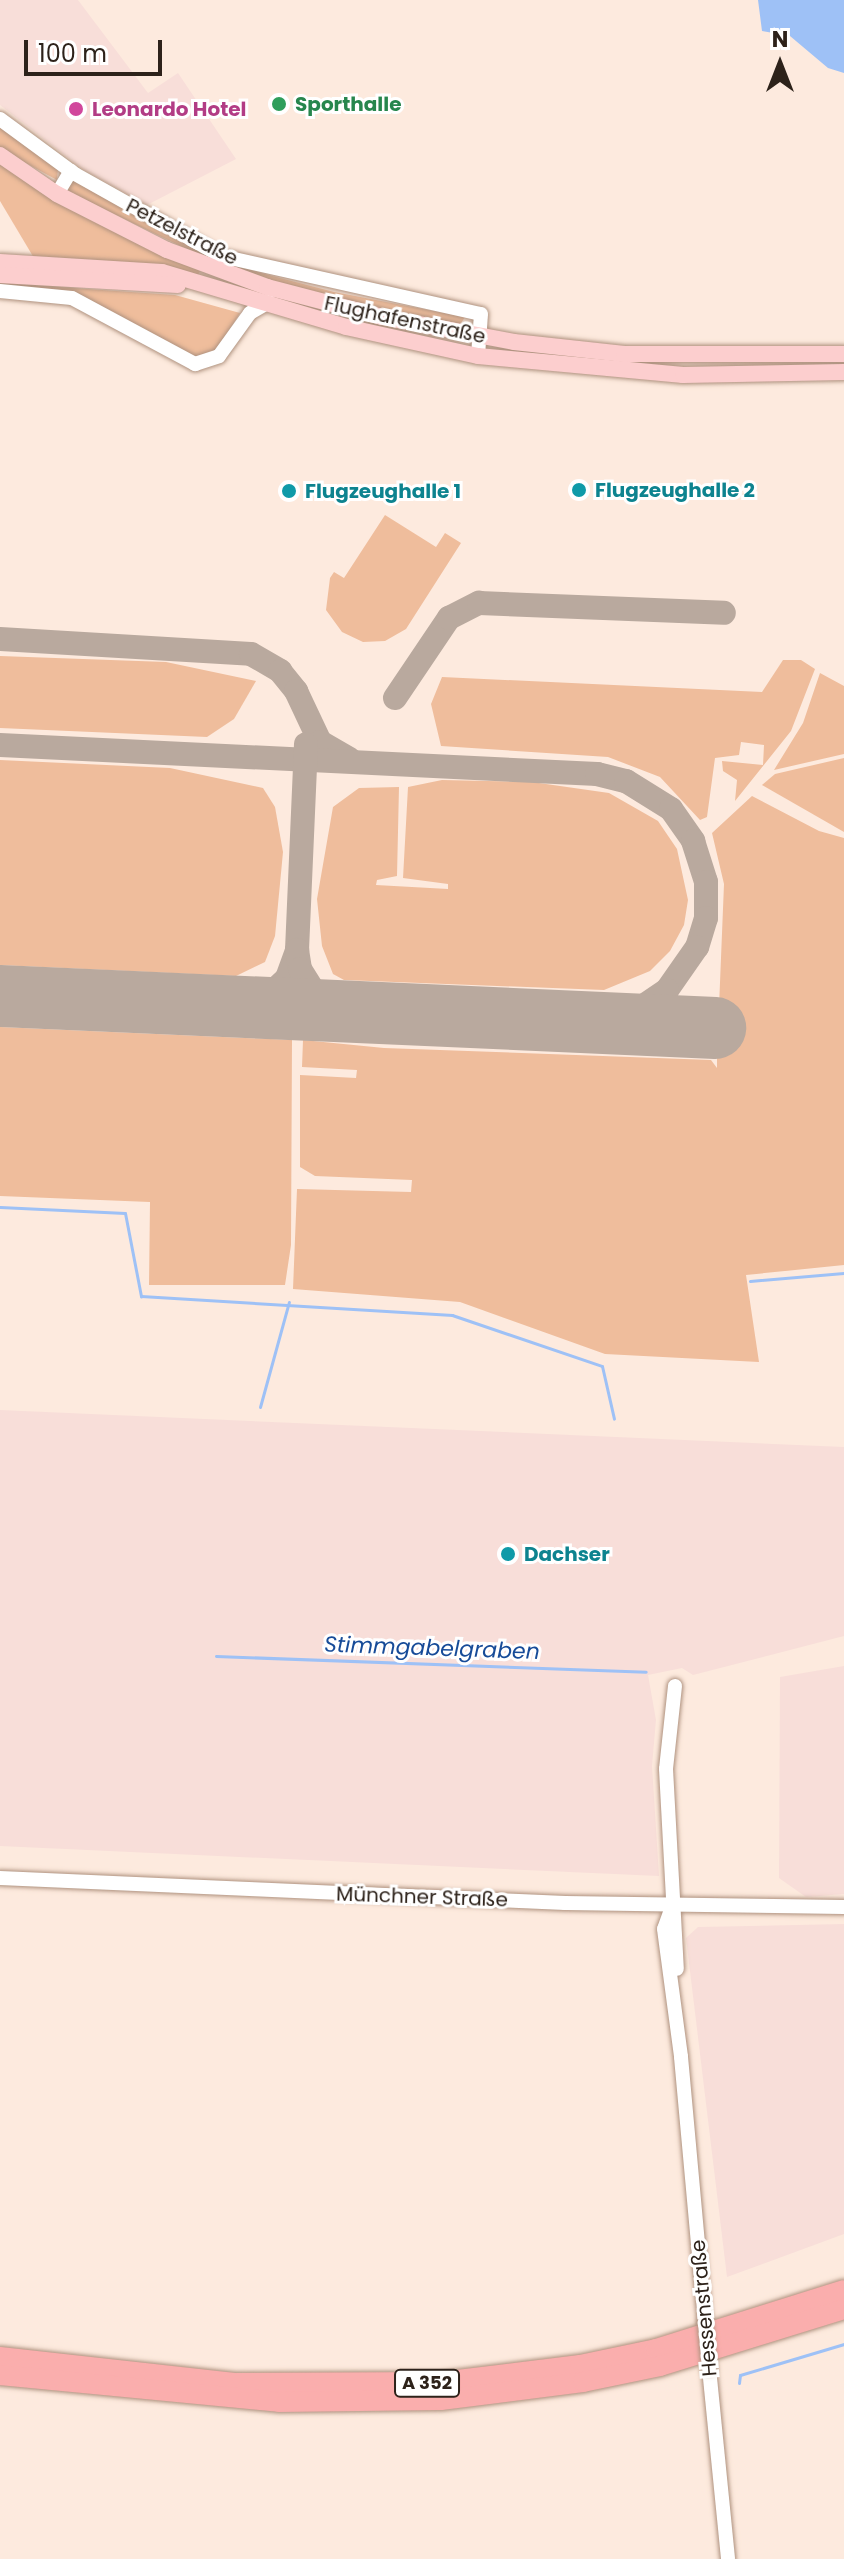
<!DOCTYPE html>
<meta charset="utf-8">
<style>
body{margin:0}
#map{position:relative;width:844px;height:2559px;overflow:hidden;background:#fdeade;font-family:Poppins,sans-serif}
div>[style]{position:absolute}
.commercial>*{inset:0;background:#f8ded9}
.green>*{inset:0;background:#efbd9c}
.water>*{inset:0;background:#9ec1f6}
.stream>*{height:3px;margin:-1.5px;padding:0 1.5px;transform-origin:1.5px;border-radius:1.5px;background:#9ec1f6}
.taxiway>*{height:24px;margin:-12px;padding:0 12px;transform-origin:12px;border-radius:12px;background:#b9a99e}
.runway>*{height:62px;margin:-31px;padding:0 31px;transform-origin:31px;border-radius:31px;background:#b9a99e}
.roads{filter:drop-shadow(0 0 2px #af927f) drop-shadow(0 0 2px #af927f)}
.minor>*{height:14px;margin:-7px;padding:0 7px;transform-origin:7px;border-radius:7px;background:#fff}
.major>*{height:16px;margin:-8px;padding:0 8px;transform-origin:8px;border-radius:8px;background:#fccece}
.highway>*{height:20px;margin:-10px;padding:0 10px;transform-origin:10px;border-radius:10px;background:#faaead}
.bridges{filter:drop-shadow(0 0 2px #af927f) drop-shadow(0 0 2px #af927f)}
.minor-bridge>*{height:14px;margin:-7px;padding:0 7px;transform-origin:7px;border-radius:7px;background:#fff}
.dots>*{width:22px;height:22px;translate:-50% -50%;box-sizing:border-box;border:4px solid #fff;border-radius:50%}
span{translate:-50% -50%;white-space:nowrap;text-align:center;line-height:1.15;-webkit-text-stroke:6px #fff;paint-order:stroke}
.shield-label span{padding:2px 6px;background:#fff;border:2px solid;border-radius:6px;-webkit-text-stroke-width:0}
.shield-label{font-size:18px;color:#2d221a;font-weight:700}
.leisure-label{font-size:20px;color:#27864d;font-weight:700}
.left{translate:0 -50%;text-align:left}
.hotel-label{font-size:20px;color:#b23c85;font-weight:700}
.street-label{font-size:20px;color:#2d221a}
.culture-label{font-size:20px;color:#0d838f;font-weight:700}
.water-label{font-size:22px;color:#174b98;font-style:italic}
.north{position:absolute;left:740px;top:24px;width:80px;height:80px;-webkit-text-stroke:6px #fff;paint-order:stroke;rotate:0deg;font-size:22px;font-weight:700;line-height:32px;text-align:center;color:#2d221a}
.north::after{content:'';display:block;margin:auto;width:28px;height:36px;background:#2d221a;clip-path:polygon(50% 0,100% 100%,50% 72%,0 100%)}
.scale{position:absolute;left:24px;top:40px;width:138px;height:36px;box-sizing:border-box;border:4px solid #2d221a;border-top:0;padding-left:10px;font-size:24px;line-height:28px;white-space:nowrap;color:#2d221a;-webkit-text-stroke:6px #fff;paint-order:stroke}
</style>
<div id="map">
<div class="commercial">
<i style="clip-path:polygon(0 0,78px 0,148px 93px,178px 73px,236px 159px,147px 205px,84px 170px,0 105px)"></i>
<i style="clip-path:polygon(0 1410px,844px 1447px,844px 1636px,693px 1675px,682px 1668px,648px 1675px,656px 1720px,652px 1766px,659px 1876px,0 1846px)"></i>
<i style="clip-path:polygon(844px 1666px,844px 1894px,806px 1897px,779px 1878px,780px 1677px)"></i>
<i style="clip-path:polygon(844px 1924px,844px 2234px,727px 2277px,686px 1938px,698px 1927px)"></i>
</div>
<div class="green">
<i style="clip-path:polygon(0 126px,58px 168px,57px 180px,0 149px)"></i>
<i style="clip-path:polygon(0 161px,200px 271px,198px 275px,34px 258px,0 201px)"></i>
<i style="clip-path:polygon(74px 179px,209px 256px,241px 268px,334px 292px,465px 317px,458px 328px,241px 275px,64px 190px)"></i>
<i style="clip-path:polygon(0 283px,175px 295px,240px 313px,214px 354px,194px 358px,83px 296px)"></i>
<i style="clip-path:polygon(385px 515px,436px 547px,445px 533px,461px 543px,406px 629px,385px 641px,363px 642px,342px 632px,326px 610px,330px 578px,334px 572px,344px 578px)"></i>
<i style="clip-path:polygon(0 656px,166px 662px,256px 681px,234px 719px,207px 737px,0 728px)"></i>
<i style="clip-path:polygon(783px 660px,801px 660px,815px 669px,791px 731px,735px 801px,737px 780px,723px 771px,722px 761px,763px 765px,764px 745px,741px 742px,739px 755px,715px 758px,707px 817px,700px 820px,660px 777px,608px 757px,441px 746px,431px 704px,442px 677px,762px 692px)"></i>
<i style="clip-path:polygon(820px 673px,844px 686px,844px 754px,774px 770px,803px 723px)"></i>
<i style="clip-path:polygon(844px 758px,844px 832px,762px 785px,775px 774px)"></i>
<i style="clip-path:polygon(0 760px,170px 768px,263px 788px,275px 807px,283px 852px,275px 936px,265px 962px,236px 976px,0 965px)"></i>
<i style="clip-path:polygon(442px 780px,532px 782px,609px 793px,658px 821px,677px 849px,688px 900px,684px 925px,670px 951px,650px 971px,604px 990px,344px 980px,333px 974px,322px 946px,317px 899px,333px 807px,359px 788px,399px 787px,397px 876px,377px 880px,376px 885px,448px 889px,448px 884px,403px 878px,408px 787px)"></i>
<i style="clip-path:polygon(752px 796px,819px 831px,844px 838px,844px 1265px,746px 1275px,759px 1362px,605px 1354px,460px 1302px,293px 1289px,297px 1189px,411px 1192px,412px 1180px,315px 1176px,300px 1167px,300px 1075px,356px 1078px,357px 1070px,302px 1067px,303px 1040px,384px 1048px,711px 1060px,717px 1068px,717px 1050px,729px 1049px,731px 1008px,719px 1007px,724px 884px,712px 833px)"></i>
<i style="clip-path:polygon(0 1027px,292px 1040px,291px 1245px,285px 1285px,149px 1285px,150px 1202px,0 1196px)"></i>
</div>
<div class="water">
<i style="clip-path:polygon(758px 0,844px 0,844px 73px,828px 68px,790px 36px,762px 31px)"></i>
</div>
<div class="stream">
<i style="left:0;top:1207px;width:125px;rotate:2.7deg"></i>
<i style="left:125px;top:1213px;width:85px;rotate:79.1deg"></i>
<i style="left:141px;top:1296px;width:312px;rotate:3.5deg"></i>
<i style="left:452px;top:1315px;width:158px;rotate:18.8deg"></i>
<i style="left:602px;top:1366px;width:54px;rotate:77.2deg"></i>
<i style="left:750px;top:1281px;width:94px;rotate:-4.9deg"></i>
<i style="left:260px;top:1407px;width:109px;rotate:-74.6deg"></i>
<i style="left:216px;top:1656px;width:430px;rotate:2.1deg"></i>
<i style="left:739px;top:2383px;width:8px;rotate:-83deg"></i>
<i style="left:740px;top:2375px;width:109px;rotate:-16.6deg"></i>
</div>
<div class="taxiway">
<i style="left:0;top:639px;width:251px;rotate:3.4deg"></i>
<i style="left:251px;top:654px;width:34px;rotate:30deg"></i>
<i style="left:280px;top:671px;width:26px;rotate:51deg"></i>
<i style="left:296px;top:691px;width:56px;rotate:64.8deg"></i>
<i style="left:320px;top:742px;width:34px;rotate:30deg"></i>
<i style="left:395px;top:698px;width:97px;rotate:-56deg"></i>
<i style="left:449px;top:618px;width:34px;rotate:-27deg"></i>
<i style="left:479px;top:603px;width:245px;rotate:2.3deg"></i>
<i style="left:0;top:745px;width:598px;rotate:2.78deg"></i>
<i style="left:597px;top:774px;width:30px;rotate:14deg"></i>
<i style="left:626px;top:781px;width:53px;rotate:31.9deg"></i>
<i style="left:671px;top:809px;width:39px;rotate:55deg"></i>
<i style="left:693px;top:841px;width:43px;rotate:72.4deg"></i>
<i style="left:706px;top:882px;width:36px;rotate:90deg"></i>
<i style="left:706px;top:918px;width:30px;rotate:107deg"></i>
<i style="left:697px;top:947px;width:52px;rotate:124.9deg"></i>
<i style="left:667px;top:990px;width:36px;rotate:146deg"></i>
<i style="left:637px;top:1010px;width:48px;rotate:165.4deg"></i>
<i style="left:297px;top:950px;width:206px;rotate:-87.5deg"></i>
<i style="left:223px;top:1006px;width:26px;rotate:-4deg"></i>
<i style="left:249px;top:1004px;width:22px;rotate:-24deg"></i>
<i style="left:269px;top:995px;width:25px;rotate:-43deg"></i>
<i style="left:287px;top:978px;width:30px;rotate:-70deg"></i>
<i style="left:297px;top:950px;width:19px;rotate:81deg"></i>
<i style="left:300px;top:969px;width:26px;rotate:58deg"></i>
<i style="left:314px;top:991px;width:24px;rotate:35deg"></i>
<i style="left:334px;top:1005px;width:24px;rotate:17deg"></i>
</div>
<div class="runway">
<i style="left:0;top:996px;width:716px;rotate:2.56deg"></i>
</div>
<div class="roads">
<div class="minor">
<i style="left:0;top:119px;width:93px;rotate:36.3deg"></i>
<i style="left:75px;top:174px;width:167px;rotate:29.3deg"></i>
<i style="left:221px;top:256px;width:266px;rotate:12.6deg"></i>
<i style="left:481px;top:314px;width:42px;rotate:94.1deg"></i>
<i style="left:57px;top:194px;width:27px;rotate:-59deg"></i>
<i style="left:0;top:291px;width:72px;rotate:5.6deg"></i>
<i style="left:72px;top:298px;width:140px;rotate:28.2deg"></i>
<i style="left:195px;top:364px;width:25px;rotate:-18deg"></i>
<i style="left:219px;top:356px;width:53px;rotate:-54.2deg"></i>
<i style="left:250px;top:313px;width:22px;rotate:-30deg"></i>
<i style="left:675px;top:1686px;width:83px;rotate:96.2deg"></i>
<i style="left:666px;top:1769px;width:200px;rotate:86.9deg"></i>
<i style="left:0;top:1878px;width:566px;rotate:2.53deg"></i>
<i style="left:565px;top:1903px;width:279px;rotate:0.8deg"></i>
<i style="left:672px;top:1907px;width:23px;rotate:110deg"></i>
<i style="left:664px;top:1929px;width:129px;rotate:82.4deg"></i>
<i style="left:681px;top:2057px;width:267px;rotate:84.8deg"></i>
<i style="left:709px;top:2368px;width:192px;rotate:84.3deg"></i>
</div>
<div class="major">
<i style="left:0;top:155px;width:69px;rotate:34.4deg"></i>
<i style="left:57px;top:194px;width:123px;rotate:27deg"></i>
<i style="left:167px;top:250px;width:107px;rotate:20.3deg"></i>
<i style="left:267px;top:287px;width:119px;rotate:14.6deg"></i>
<i style="left:382px;top:317px;width:134px;rotate:10.7deg"></i>
<i style="left:514px;top:342px;width:111px;rotate:6.2deg"></i>
<i style="left:624px;top:354px;width:220px"></i>
<i style="left:0;top:262px;width:162px;rotate:3.5deg"></i>
<i style="left:162px;top:272px;width:192px;rotate:16.6deg"></i>
<i style="left:346px;top:327px;width:135px;rotate:12.4deg"></i>
<i style="left:478px;top:356px;width:206px;rotate:5.3deg"></i>
<i style="left:683px;top:375px;width:161px;rotate:-1.1deg"></i>
<i style="left:0;top:275px;width:178px;rotate:3.2deg"></i>
</div>
<div class="highway">
<i style="left:0;top:2357px;width:238px;rotate:6.3deg"></i>
<i style="left:237px;top:2383px;width:204px;rotate:-0.3deg"></i>
<i style="left:441px;top:2382px;width:140px;rotate:-7deg"></i>
<i style="left:580px;top:2365px;width:78px;rotate:-11.9deg"></i>
<i style="left:656px;top:2349px;width:197px;rotate:-17.4deg"></i>
<i style="left:0;top:2375px;width:280px;rotate:5.5deg"></i>
<i style="left:279px;top:2402px;width:162px;rotate:-0.7deg"></i>
<i style="left:441px;top:2400px;width:143px;rotate:-7.2deg"></i>
<i style="left:583px;top:2382px;width:79px;rotate:-11.7deg"></i>
<i style="left:660px;top:2366px;width:193px;rotate:-17.2deg"></i>
</div>
</div>
<div class="bridges">
<div class="minor-bridge">
<i style="left:705px;top:2323px;width:45px;rotate:84.9deg"></i>
</div>
</div>
<div class="dots">
<i style="left:279px;top:104px;background:#2e9e5b"></i>
<i style="left:76px;top:109px;background:#d1479c"></i>
<i style="left:579px;top:490px;background:#0f9aa8"></i>
<i style="left:289px;top:491px;background:#0f9aa8"></i>
<i style="left:508px;top:1554px;background:#0f9aa8"></i>
</div>
<div class="shield-label">
<span style="left:427px;top:2383px">A 352</span>
</div>
<div class="leisure-label">
<span class="left" style="left:295px;top:104px">Sporthalle</span>
</div>
<div class="hotel-label">
<span class="left" style="left:92px;top:109px">Leonardo Hotel</span>
</div>
<div class="street-label">
<span style="left:182px;top:232px;rotate:27deg">Petzelstraße</span>
<span style="left:405px;top:320px;rotate:12deg">Flughafenstraße</span>
<span style="left:422px;top:1897px;rotate:2deg">Münchner Straße</span>
<span style="left:704px;top:2308px;rotate:-95deg">Hessenstraße</span>
</div>
<div class="culture-label">
<span class="left" style="left:595px;top:490px">Flugzeughalle 2</span>
<span class="left" style="left:305px;top:491px">Flugzeughalle 1</span>
<span class="left" style="left:524px;top:1554px">Dachser</span>
</div>
<div class="water-label">
<span style="left:432px;top:1648px;rotate:2deg">Stimmgabelgraben</span>
</div>
<div class="north">N</div>
<div class="scale">100 m</div>
</div>
